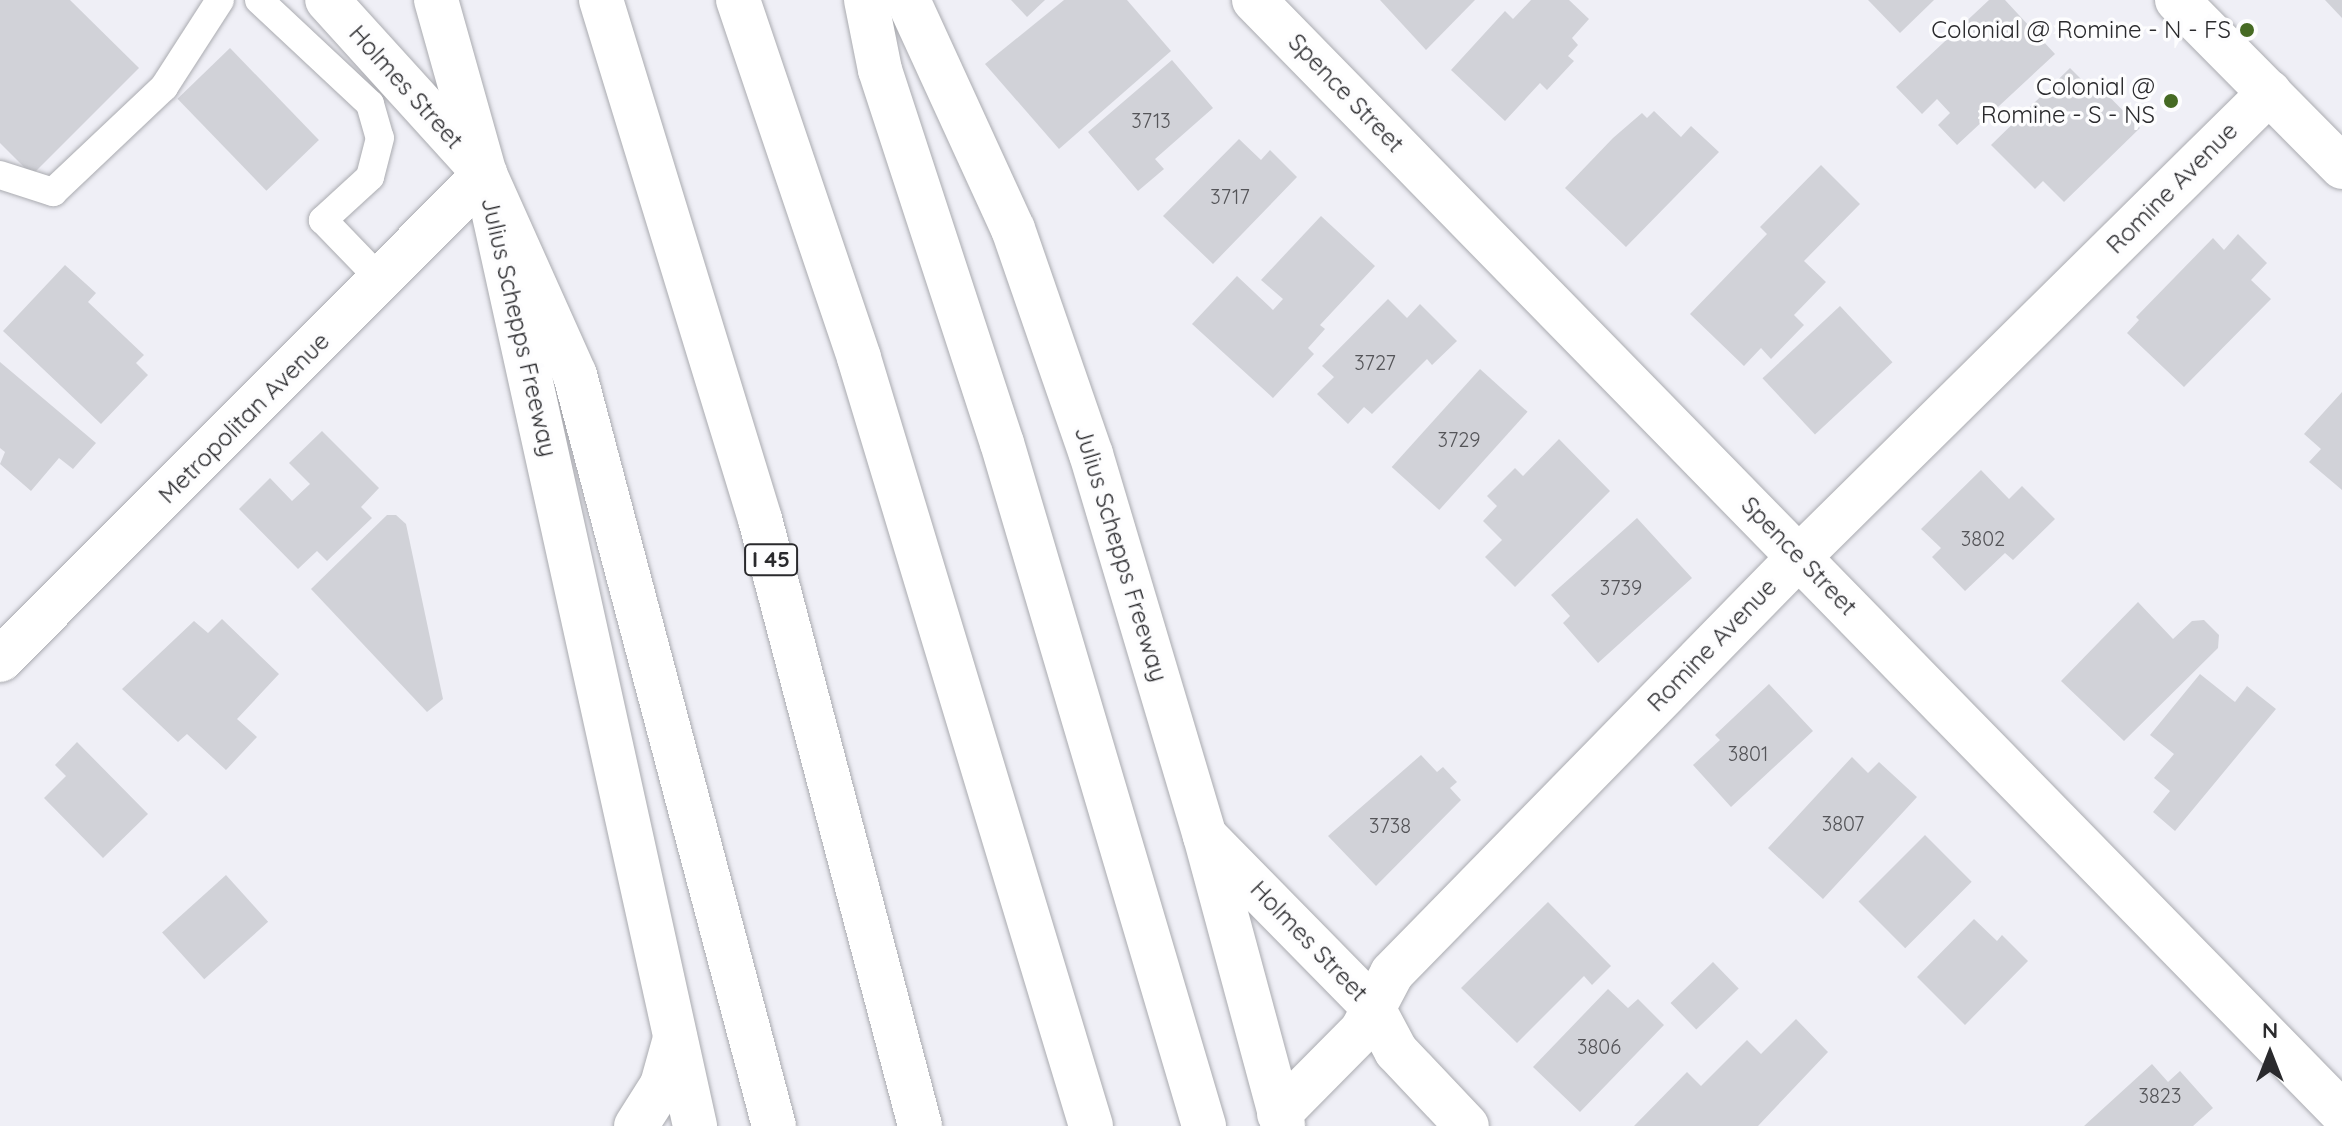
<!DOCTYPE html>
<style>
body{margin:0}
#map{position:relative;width:2342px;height:1126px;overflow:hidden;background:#efeff6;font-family:Quicksand,sans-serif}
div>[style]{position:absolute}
.building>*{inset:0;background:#d1d2d8;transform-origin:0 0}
.roads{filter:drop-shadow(0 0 2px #aaabb0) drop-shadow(0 0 2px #aaabb0)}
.service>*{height:28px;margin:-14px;padding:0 14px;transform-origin:14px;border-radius:14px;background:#fff}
.minor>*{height:44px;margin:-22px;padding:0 22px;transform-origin:22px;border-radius:22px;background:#fff}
.secondary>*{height:44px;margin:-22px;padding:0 22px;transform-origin:22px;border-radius:22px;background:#fff}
.motorway>*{height:44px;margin:-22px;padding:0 22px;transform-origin:22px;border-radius:22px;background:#fff}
.dots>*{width:22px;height:22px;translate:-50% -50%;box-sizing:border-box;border:4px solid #fdfdfe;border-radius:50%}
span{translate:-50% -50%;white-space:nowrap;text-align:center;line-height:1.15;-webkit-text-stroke:7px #fdfdfe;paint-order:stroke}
.number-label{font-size:20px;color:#545458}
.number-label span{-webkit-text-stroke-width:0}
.shield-label span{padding:2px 6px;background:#fdfdfe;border:2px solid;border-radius:6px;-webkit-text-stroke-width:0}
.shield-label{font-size:22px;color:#2a2a2d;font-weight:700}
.poi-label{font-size:24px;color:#2a2a2d}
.right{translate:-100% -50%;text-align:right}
.street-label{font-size:24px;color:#2a2a2d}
.north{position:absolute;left:2230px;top:1014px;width:80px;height:80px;-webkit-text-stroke:6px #fdfdfe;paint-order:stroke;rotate:0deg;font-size:22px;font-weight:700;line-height:32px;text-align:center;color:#2a2a2d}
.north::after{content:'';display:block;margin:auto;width:28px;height:36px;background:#2a2a2d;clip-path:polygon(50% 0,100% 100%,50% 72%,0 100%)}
</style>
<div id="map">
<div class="building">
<i style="clip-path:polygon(0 0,70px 0,139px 68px,32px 175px,0 143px)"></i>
<i style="clip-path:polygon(1011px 0,1045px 0,1027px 17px)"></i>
<i style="clip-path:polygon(1064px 0,1127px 0,1171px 51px,1059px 149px,985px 64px)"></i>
<i style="clip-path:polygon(1380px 0,1475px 0,1426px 50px)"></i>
<i style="clip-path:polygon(1531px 0,1569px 0,1589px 19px,1572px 38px,1578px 45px,1568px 56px,1574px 61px,1547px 90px,1540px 83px,1505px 121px,1451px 70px,1505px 11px,1513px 19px)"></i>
<i style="clip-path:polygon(1868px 0,1934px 0,1900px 33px)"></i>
<i style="clip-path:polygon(1989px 0,2005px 0,2055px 54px,1957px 145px,1938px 125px,1950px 113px,1937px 99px,1922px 114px,1896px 87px)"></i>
<i style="clip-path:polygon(2325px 0,2342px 0,2342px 18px)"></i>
<i style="left:230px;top:48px;width:128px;height:73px;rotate:46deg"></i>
<i style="clip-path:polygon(1172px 60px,1213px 108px,1155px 159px,1164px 169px,1138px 191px,1088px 132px)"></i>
<i style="clip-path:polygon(2070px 68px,2087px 85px,2092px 79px,2140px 128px,2064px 202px,2043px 181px,2035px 189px,1991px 145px)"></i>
<i style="clip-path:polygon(1654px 111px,1681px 137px,1691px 126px,1719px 152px,1626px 247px,1565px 188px,1613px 138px,1642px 113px,1647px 118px)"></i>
<i style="clip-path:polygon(1239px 139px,1261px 160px,1270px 150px,1297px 177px,1213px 264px,1163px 216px)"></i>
<i style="clip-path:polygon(1821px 165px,1860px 204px,1804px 261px,1826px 282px,1794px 315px,1804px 325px,1771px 359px,1761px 348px,1744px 366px,1690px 314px,1767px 234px,1760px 227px)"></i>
<i style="clip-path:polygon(1321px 216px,1375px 266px,1320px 325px,1325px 329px,1308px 348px,1314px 354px,1273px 398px,1192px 324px,1237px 276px,1273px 310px,1283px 299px,1261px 280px)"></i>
<i style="clip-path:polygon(2238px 234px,2267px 263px,2251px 280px,2271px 299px,2184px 387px,2127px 333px,2139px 320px,2136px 317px,2213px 238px,2224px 250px)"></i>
<i style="clip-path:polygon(65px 265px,96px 293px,88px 302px,144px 355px,136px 363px,148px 375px,101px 424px,3px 331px)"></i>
<i style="clip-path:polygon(1388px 299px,1407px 318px,1420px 304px,1457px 341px,1432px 365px,1427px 359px,1372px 414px,1364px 407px,1348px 424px,1317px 394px,1334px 377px,1322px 366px)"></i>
<i style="left:1840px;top:306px;width:77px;height:106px;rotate:47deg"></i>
<i style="clip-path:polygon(0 362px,96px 443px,73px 469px,59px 458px,31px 491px,0 464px,5px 452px,0 448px)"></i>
<i style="left:1480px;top:369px;width:64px;height:132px;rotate:42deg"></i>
<i style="clip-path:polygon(2342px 392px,2342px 490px,2309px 462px,2321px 449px,2304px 434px)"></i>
<i style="clip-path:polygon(322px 431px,379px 488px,361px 507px,372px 518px,327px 561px,317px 551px,298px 569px,239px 509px,270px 478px,292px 501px,310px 484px,289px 463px)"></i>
<i style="clip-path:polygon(1559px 439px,1610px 491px,1515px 587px,1485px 557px,1502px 540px,1483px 521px,1497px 506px,1487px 496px,1515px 468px,1523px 476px)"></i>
<i style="clip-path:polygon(1981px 470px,2009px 499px,2022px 486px,2055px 519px,2013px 560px,2005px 553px,1965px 591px,1932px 557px,1941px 548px,1921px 529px)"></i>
<i style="clip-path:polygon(387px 515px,396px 515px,406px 524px,443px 699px,427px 712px,311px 589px)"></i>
<i style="clip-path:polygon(1637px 518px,1692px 578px,1598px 663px,1563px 623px,1570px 616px,1551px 595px)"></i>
<i style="clip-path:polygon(2138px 602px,2173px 639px,2192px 621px,2204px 620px,2219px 635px,2218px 648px,2124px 741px,2061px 681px)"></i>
<i style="clip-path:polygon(222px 619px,279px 674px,237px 719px,257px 737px,226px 770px,187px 734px,178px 742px,122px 689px,194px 621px,208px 633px)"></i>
<i style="clip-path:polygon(2200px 674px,2235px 702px,2247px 686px,2276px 709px,2175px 831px,2153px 812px,2170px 791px,2154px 778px,2174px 754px,2150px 735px)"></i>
<i style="clip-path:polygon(1769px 684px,1813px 731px,1731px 807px,1693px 765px,1720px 740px,1715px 735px)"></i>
<i style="clip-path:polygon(77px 742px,148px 814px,103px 858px,44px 798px,66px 776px,55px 765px)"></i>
<i style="clip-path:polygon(1421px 755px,1437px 772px,1443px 767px,1457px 782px,1450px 788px,1461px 800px,1376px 886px,1328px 836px)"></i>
<i style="clip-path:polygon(1852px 757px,1868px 773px,1879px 762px,1917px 797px,1823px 899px,1768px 848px)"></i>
<i style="left:1925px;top:835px;width:66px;height:94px;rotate:45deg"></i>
<i style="left:226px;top:875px;width:63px;height:86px;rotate:48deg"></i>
<i style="clip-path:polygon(1548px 902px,1611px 966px,1592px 985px,1584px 976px,1517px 1043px,1461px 988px)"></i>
<i style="clip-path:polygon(1974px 919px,1997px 941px,2002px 935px,2028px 961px,1965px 1025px,1917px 977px)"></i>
<i style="left:1713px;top:962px;width:37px;height:59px;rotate:46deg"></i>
<i style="clip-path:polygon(1608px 989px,1628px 1008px,1638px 999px,1664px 1025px,1580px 1112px,1533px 1067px)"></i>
<i style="clip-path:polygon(1796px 1019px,1828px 1052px,1758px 1126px,1634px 1126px,1687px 1072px,1701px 1086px,1747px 1040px,1761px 1054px)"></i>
<i style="clip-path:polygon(2152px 1064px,2168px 1082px,2180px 1071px,2213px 1108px,2193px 1126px,2084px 1126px)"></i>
</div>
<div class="roads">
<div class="service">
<i style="left:259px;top:0;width:152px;rotate:43.1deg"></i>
<i style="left:370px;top:104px;width:35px;rotate:74deg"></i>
<i style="left:380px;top:138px;width:40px;rotate:104.4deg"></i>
<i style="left:370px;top:177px;width:64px;rotate:137.5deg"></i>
<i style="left:323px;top:220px;width:85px;rotate:46deg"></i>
<i style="left:0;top:175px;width:56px;rotate:17.8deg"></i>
<i style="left:53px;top:192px;width:153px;rotate:-43.4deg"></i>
<i style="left:164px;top:87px;width:103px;rotate:-57.2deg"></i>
</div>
<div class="minor">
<i style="left:1254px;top:0;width:1556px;rotate:45.65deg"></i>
<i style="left:2177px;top:0;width:235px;rotate:45.3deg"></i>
<i style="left:0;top:660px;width:687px;rotate:-45.06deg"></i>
<i style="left:485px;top:174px;width:235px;rotate:-132.2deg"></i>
<i style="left:1205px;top:836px;width:238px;rotate:45.5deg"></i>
<i style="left:1372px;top:1006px;width:51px;rotate:61.9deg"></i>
<i style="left:1396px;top:1051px;width:103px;rotate:46.6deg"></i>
<i style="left:1279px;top:1114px;width:118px;rotate:-45.3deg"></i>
<i style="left:1362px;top:1030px;width:64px;rotate:-62.2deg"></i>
<i style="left:1392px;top:973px;width:583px;rotate:-45.63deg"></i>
<i style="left:1800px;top:556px;width:660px;rotate:-44.63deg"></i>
</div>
<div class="secondary">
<i style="left:436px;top:0;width:181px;rotate:74.3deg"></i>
<i style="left:485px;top:174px;width:975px;rotate:77.56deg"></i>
<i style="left:908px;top:0;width:252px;rotate:65.4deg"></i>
<i style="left:1013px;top:229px;width:238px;rotate:70.9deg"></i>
<i style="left:1091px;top:454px;width:399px;rotate:73.4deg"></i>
<i style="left:1205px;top:836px;width:300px;rotate:74.9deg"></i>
<i style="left:636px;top:1126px;width:49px;rotate:-57.6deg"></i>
<i style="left:662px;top:1085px;width:49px;rotate:-74.5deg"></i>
</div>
<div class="motorway">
<i style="left:601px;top:0;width:543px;rotate:72.97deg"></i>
<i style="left:760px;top:519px;width:628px;rotate:75.23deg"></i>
<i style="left:738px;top:0;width:378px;rotate:71.3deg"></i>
<i style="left:859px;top:358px;width:802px;rotate:73.19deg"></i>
<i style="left:866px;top:0;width:71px;rotate:78.7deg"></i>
<i style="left:880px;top:70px;width:392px;rotate:71.9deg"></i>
<i style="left:1002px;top:443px;width:712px;rotate:73.52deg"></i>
<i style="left:485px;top:174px;width:220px;rotate:65.9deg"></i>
<i style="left:575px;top:375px;width:777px;rotate:75.16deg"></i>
</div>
</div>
<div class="dots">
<i style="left:2247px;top:30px;background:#466a23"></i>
<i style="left:2171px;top:101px;background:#466a23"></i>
</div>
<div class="number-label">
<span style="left:1151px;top:120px">3713</span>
<span style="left:1230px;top:196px">3717</span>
<span style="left:1375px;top:362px">3727</span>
<span style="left:1459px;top:439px">3729</span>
<span style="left:1983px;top:538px">3802</span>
<span style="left:1621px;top:587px">3739</span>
<span style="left:1748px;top:753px">3801</span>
<span style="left:1843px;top:823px">3807</span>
<span style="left:1390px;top:825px">3738</span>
<span style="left:1599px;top:1046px">3806</span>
<span style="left:2160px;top:1095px">3823</span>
</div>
<div class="shield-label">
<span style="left:771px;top:560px">I 45</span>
</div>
<div class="poi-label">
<span class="right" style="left:2231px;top:30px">Colonial @ Romine - N - FS</span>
<span class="right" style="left:2155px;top:101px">Colonial @<br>Romine - S - NS</span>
</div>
<div class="street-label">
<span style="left:406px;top:87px;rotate:48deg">Holmes Street</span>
<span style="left:1346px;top:93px;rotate:46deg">Spence Street</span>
<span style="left:2172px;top:188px;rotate:-45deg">Romine Avenue</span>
<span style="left:519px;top:327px;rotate:77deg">Julius Schepps Freeway</span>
<span style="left:244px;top:418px;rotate:-45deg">Metropolitan Avenue</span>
<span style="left:1121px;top:554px;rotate:73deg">Julius Schepps Freeway</span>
<span style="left:1799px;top:556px;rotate:46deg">Spence Street</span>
<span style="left:1712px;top:645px;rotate:-46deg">Romine Avenue</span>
<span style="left:1309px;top:941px;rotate:46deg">Holmes Street</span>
</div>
<div class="north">N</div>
</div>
